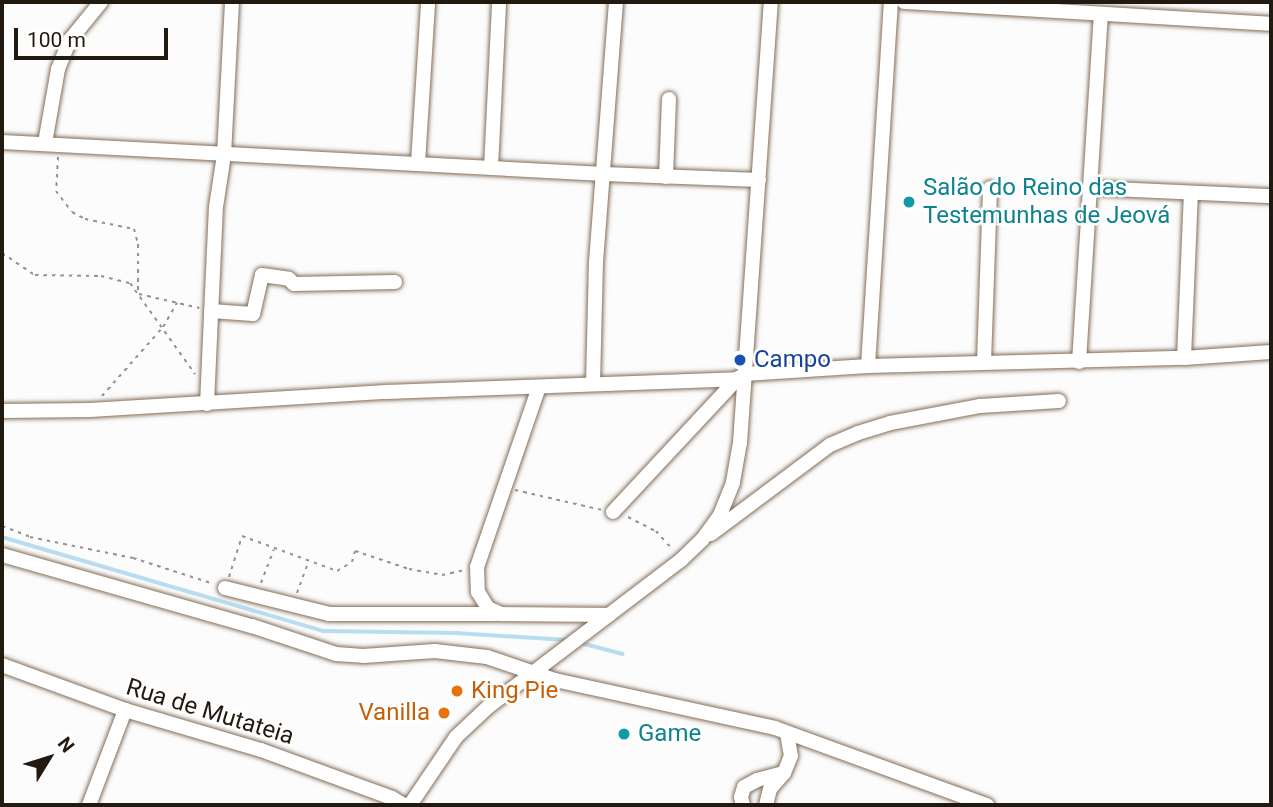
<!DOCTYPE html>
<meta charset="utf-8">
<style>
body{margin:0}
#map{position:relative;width:1273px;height:807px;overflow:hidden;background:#fcfcfc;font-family:Roboto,sans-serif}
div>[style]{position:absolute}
.stream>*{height:3.5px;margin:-1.75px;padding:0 1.75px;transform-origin:1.75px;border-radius:1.75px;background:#b9ddf0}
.path>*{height:2px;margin-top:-1px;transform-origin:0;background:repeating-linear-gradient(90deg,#95918d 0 3.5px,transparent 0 8.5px)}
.roads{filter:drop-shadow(0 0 2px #836d58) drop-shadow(0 0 2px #836d58)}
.minor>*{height:14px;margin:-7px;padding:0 7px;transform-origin:7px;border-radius:7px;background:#fff}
.dots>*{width:19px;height:19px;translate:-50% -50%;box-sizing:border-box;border:4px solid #fff;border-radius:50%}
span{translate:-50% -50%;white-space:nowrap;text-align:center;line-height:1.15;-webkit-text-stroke:5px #fff;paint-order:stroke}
.culture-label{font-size:24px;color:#0d838f}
.left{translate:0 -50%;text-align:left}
.transit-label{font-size:24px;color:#164399}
.food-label{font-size:24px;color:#c56008}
.right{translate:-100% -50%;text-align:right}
.street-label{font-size:24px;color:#221911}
.frame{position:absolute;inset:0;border:4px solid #221911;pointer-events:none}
.north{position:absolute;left:14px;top:723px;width:70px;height:70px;-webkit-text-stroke:5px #fff;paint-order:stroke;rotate:52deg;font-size:19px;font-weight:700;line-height:28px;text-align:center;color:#221911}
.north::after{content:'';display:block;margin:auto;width:24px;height:32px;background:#221911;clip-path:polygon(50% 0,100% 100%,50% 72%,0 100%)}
.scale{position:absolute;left:14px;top:28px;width:154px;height:32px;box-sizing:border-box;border:4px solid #221911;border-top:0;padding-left:9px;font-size:21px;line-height:24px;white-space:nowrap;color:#221911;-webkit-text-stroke:5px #fff;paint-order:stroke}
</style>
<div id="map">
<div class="stream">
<i style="left:2px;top:537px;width:335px;rotate:16.3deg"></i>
<i style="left:324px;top:631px;width:132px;rotate:0.9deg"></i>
<i style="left:456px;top:633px;width:111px;rotate:3.6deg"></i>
<i style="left:581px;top:643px;width:43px;rotate:14.7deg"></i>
</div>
<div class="path">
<i style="left:58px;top:157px;width:34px;rotate:93deg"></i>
<i style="left:56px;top:191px;width:26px;rotate:53deg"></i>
<i style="left:72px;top:212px;width:15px;rotate:28deg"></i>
<i style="left:85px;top:219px;width:50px;rotate:11.5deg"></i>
<i style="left:134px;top:229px;width:16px;rotate:75deg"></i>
<i style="left:138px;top:244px;width:49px;rotate:90deg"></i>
<i style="left:2px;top:253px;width:40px;rotate:34deg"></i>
<i style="left:35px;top:275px;width:66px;rotate:0.9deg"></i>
<i style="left:101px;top:276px;width:30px;rotate:14deg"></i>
<i style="left:130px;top:283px;width:112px;rotate:54.5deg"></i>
<i style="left:139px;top:294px;width:62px;rotate:13.1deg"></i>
<i style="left:102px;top:396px;width:92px;rotate:-48.5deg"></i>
<i style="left:163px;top:327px;width:28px;rotate:-60deg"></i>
<i style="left:515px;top:490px;width:89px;rotate:12.9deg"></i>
<i style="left:628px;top:517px;width:31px;rotate:27deg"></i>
<i style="left:656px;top:531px;width:25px;rotate:48deg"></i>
<i style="left:2px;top:526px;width:30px;rotate:21deg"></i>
<i style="left:30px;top:537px;width:105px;rotate:11.5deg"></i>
<i style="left:133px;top:558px;width:85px;rotate:17.8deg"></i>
<i style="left:229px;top:577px;width:43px;rotate:-72.4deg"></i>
<i style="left:242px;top:536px;width:101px;rotate:20.2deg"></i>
<i style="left:337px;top:571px;width:17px;rotate:-31deg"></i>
<i style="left:352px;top:562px;width:11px;rotate:-75deg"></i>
<i style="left:355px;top:551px;width:57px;rotate:18.4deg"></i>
<i style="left:409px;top:569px;width:34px;rotate:10deg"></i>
<i style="left:442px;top:575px;width:25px;rotate:-12deg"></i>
<i style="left:261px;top:583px;width:36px;rotate:-69deg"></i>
<i style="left:297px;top:593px;width:33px;rotate:-70deg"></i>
</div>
<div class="roads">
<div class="minor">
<i style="left:904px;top:2px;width:368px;rotate:3.4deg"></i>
<i style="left:2px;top:142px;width:603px;rotate:3.04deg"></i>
<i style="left:604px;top:174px;width:155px;rotate:2.2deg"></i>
<i style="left:45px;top:143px;width:75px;rotate:-80deg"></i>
<i style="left:58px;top:69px;width:31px;rotate:-68deg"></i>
<i style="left:70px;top:40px;width:49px;rotate:-50.8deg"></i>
<i style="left:418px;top:163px;width:161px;rotate:-86.4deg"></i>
<i style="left:491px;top:168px;width:166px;rotate:-87.2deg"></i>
<i style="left:666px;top:177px;width:78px;rotate:-87.8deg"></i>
<i style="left:1092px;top:188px;width:179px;rotate:2.6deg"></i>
<i style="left:211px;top:311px;width:42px;rotate:4.1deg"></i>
<i style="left:253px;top:314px;width:40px;rotate:-77deg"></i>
<i style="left:262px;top:275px;width:27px;rotate:8deg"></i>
<i style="left:289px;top:279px;width:7px;rotate:45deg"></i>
<i style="left:294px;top:284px;width:101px;rotate:-1.1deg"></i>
<i style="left:1184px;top:358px;width:165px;rotate:-87.6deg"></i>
<i style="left:984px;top:362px;width:174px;rotate:-88deg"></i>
<i style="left:1079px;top:362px;width:348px;rotate:-86.4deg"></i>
<i style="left:868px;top:366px;width:365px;rotate:-86.4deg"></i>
<i style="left:593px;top:384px;width:122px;rotate:-88.6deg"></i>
<i style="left:596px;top:262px;width:261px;rotate:-85.6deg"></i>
<i style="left:539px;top:387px;width:190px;rotate:109deg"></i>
<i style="left:477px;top:567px;width:25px;rotate:88deg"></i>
<i style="left:478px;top:592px;width:19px;rotate:58deg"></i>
<i style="left:488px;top:608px;width:14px;rotate:25deg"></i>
<i style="left:501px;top:614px;width:108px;rotate:0.5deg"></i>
<i style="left:207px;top:404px;width:197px;rotate:-87.4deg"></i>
<i style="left:216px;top:207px;width:53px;rotate:-81.3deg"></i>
<i style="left:224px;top:155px;width:153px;rotate:-87deg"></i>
<i style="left:2px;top:411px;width:88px;rotate:-0.7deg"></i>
<i style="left:90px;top:410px;width:297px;rotate:-3.5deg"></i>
<i style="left:386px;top:392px;width:351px;rotate:-2.1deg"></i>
<i style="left:737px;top:379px;width:9px;rotate:-32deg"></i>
<i style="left:745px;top:374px;width:123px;rotate:-3.7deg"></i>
<i style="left:868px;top:366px;width:316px;rotate:-1.5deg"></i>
<i style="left:1184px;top:358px;width:87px;rotate:-3.9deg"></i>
<i style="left:613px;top:512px;width:182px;rotate:-47deg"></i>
<i style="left:711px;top:534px;width:149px;rotate:-36.8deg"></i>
<i style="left:830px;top:445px;width:30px;rotate:-23deg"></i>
<i style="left:858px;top:433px;width:34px;rotate:-17deg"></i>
<i style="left:890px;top:423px;width:92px;rotate:-10.7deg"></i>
<i style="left:980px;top:406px;width:79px;rotate:-3.6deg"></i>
<i style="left:2px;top:555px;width:260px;rotate:15.9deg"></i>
<i style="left:252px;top:626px;width:89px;rotate:18.4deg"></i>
<i style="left:336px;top:654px;width:27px;rotate:4deg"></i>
<i style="left:363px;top:656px;width:72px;rotate:-4deg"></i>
<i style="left:435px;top:651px;width:52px;rotate:6.6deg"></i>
<i style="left:487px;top:657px;width:72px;rotate:18.7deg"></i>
<i style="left:555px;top:680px;width:225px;rotate:12.3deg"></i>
<i style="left:775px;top:728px;width:226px;rotate:20deg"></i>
<i style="left:225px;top:588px;width:107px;rotate:14deg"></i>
<i style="left:329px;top:614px;width:167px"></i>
<i style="left:2px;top:665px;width:131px;rotate:20.1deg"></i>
<i style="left:125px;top:710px;width:142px;rotate:16.4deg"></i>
<i style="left:261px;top:750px;width:140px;rotate:20.1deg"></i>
<i style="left:392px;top:798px;width:14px;rotate:30deg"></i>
<i style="left:89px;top:805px;width:102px;rotate:-69.2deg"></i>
<i style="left:410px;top:805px;width:82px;rotate:-55.9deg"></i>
<i style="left:456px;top:737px;width:44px;rotate:-43.2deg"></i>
<i style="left:488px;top:707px;width:243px;rotate:-37.3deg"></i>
<i style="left:681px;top:560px;width:29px;rotate:-44deg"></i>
<i style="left:702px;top:540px;width:31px;rotate:-54deg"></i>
<i style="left:720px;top:515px;width:35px;rotate:-68deg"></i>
<i style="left:733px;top:482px;width:40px;rotate:-80deg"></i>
<i style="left:740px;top:443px;width:442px;rotate:-86deg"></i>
<i style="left:743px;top:805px;width:8px;rotate:-104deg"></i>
<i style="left:741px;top:797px;width:10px;rotate:-73deg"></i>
<i style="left:744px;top:787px;width:15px;rotate:-28deg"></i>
<i style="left:757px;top:780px;width:28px;rotate:-15deg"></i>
<i style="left:766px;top:805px;width:16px;rotate:-76deg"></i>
<i style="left:770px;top:789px;width:21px;rotate:-49deg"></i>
<i style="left:784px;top:773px;width:18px;rotate:-68deg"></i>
<i style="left:791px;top:756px;width:23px;rotate:-100deg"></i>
</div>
</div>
<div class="dots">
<i style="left:909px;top:202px;background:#0f9aa8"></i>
<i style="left:740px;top:360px;background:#1a4fb4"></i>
<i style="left:457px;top:691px;background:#e8710a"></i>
<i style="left:444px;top:713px;background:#e8710a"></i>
<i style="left:624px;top:734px;background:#0f9aa8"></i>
</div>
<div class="culture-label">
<span class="left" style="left:923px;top:202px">Salão do Reino das<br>Testemunhas de Jeová</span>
<span class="left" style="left:638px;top:734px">Game</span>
</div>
<div class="transit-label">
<span class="left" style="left:754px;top:360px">Campo</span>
</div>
<div class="food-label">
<span class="left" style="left:471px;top:691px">King Pie</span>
<span class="right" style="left:430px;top:713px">Vanilla</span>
</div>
<div class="street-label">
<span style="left:210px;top:712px;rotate:17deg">Rua de Mutateia</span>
</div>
<div class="frame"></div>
<div class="north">N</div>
<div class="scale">100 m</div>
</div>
